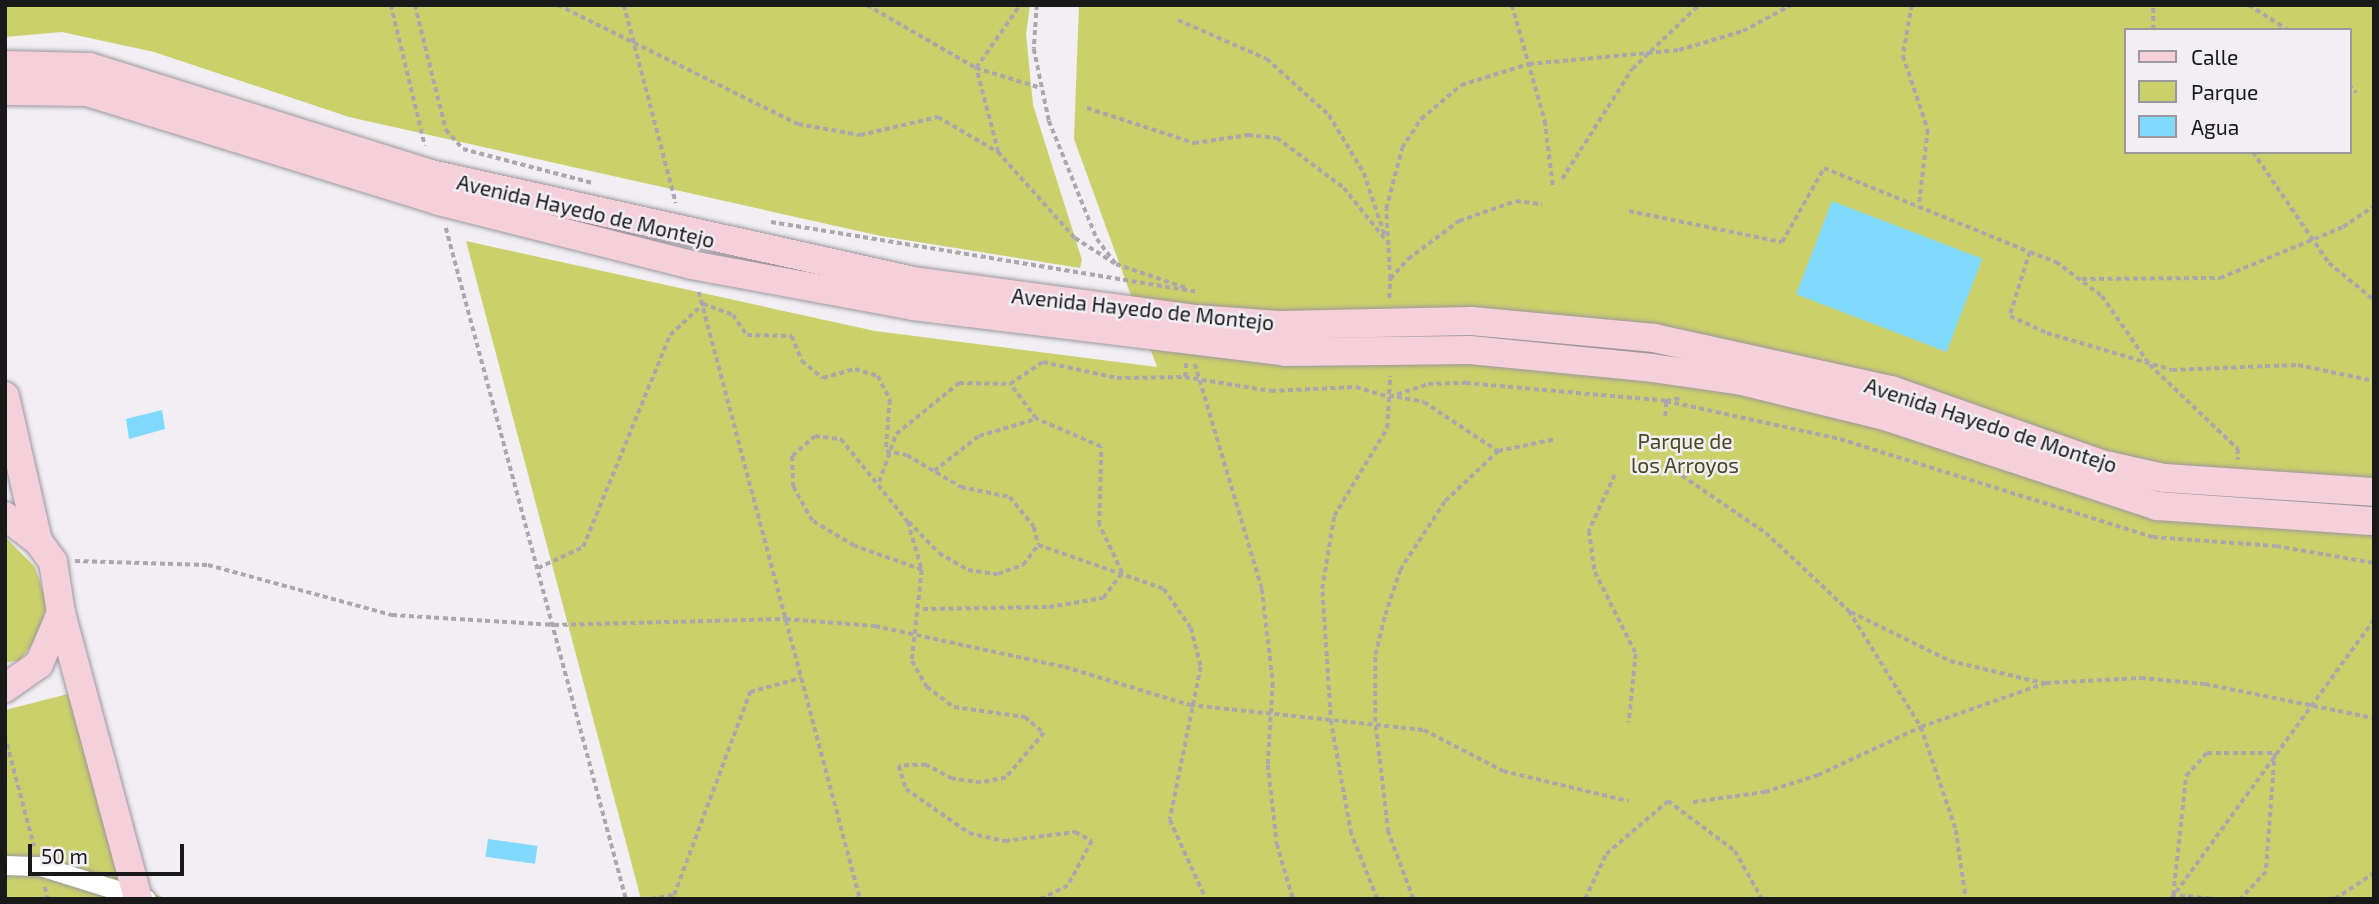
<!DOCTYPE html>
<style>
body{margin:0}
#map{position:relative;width:2379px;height:904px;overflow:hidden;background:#f1eef4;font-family:"Exo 2",sans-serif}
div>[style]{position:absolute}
.green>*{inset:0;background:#ccd06b}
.water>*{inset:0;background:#80d9fe;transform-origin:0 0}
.path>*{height:3.5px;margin-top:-1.75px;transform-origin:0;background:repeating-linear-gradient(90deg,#aaa8ac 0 5px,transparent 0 8.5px)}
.roads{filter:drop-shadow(0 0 2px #9a979c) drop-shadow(0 0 2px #9a979c)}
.street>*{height:19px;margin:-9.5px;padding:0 9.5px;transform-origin:9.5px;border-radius:9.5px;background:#fff}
.secondary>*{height:28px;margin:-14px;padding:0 14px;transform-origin:14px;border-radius:14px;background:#f5cfd9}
span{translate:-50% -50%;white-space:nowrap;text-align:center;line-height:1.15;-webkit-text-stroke:5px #f1eef4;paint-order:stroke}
.street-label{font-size:21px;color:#19191a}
.park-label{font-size:21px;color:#48491f}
.frame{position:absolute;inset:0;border:7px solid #19191a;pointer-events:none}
.legend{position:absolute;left:2124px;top:28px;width:228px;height:126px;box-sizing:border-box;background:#f1eef4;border:2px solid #9b999d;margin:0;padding:9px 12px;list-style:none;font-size:21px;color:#19191a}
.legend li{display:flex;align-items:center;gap:14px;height:35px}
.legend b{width:35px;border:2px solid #9b999d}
.scale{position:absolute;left:28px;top:844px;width:156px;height:32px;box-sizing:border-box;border:4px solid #19191a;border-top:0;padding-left:9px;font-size:21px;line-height:24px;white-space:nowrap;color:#19191a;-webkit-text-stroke:5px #f1eef4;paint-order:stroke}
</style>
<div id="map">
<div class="green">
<i style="clip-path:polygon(5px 5px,1030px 5px,1026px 34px,1033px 105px,1082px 260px,1080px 268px,881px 236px,349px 117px,154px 52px,62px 32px,5px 37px)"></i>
<i style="clip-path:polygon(evenodd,1079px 5px,2374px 5px,2374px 899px,641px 899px,466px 241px,875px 331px,1157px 367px,1074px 139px,1079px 5px,2125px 30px,2349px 30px,2349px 152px,2125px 152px,2125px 30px)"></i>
<i style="clip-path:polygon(5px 537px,35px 567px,47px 603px,38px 637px,20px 660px,5px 663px)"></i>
<i style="clip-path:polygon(72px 693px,120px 877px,166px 899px,5px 899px,5px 710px)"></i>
</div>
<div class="water">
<i style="left:1832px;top:201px;width:161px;height:100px;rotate:21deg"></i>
<i style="clip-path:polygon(162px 410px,165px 429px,129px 439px,126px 419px)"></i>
<i style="left:488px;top:839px;width:50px;height:18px;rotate:8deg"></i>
</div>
<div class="path">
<i style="left:391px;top:5px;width:145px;rotate:76.4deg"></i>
<i style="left:415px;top:5px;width:129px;rotate:76.1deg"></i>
<i style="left:446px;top:130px;width:25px;rotate:48deg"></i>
<i style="left:463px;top:149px;width:134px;rotate:14.7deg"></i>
<i style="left:558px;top:5px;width:268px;rotate:26.4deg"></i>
<i style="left:798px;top:124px;width:63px;rotate:10.1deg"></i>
<i style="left:860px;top:135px;width:80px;rotate:-13deg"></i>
<i style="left:938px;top:117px;width:69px;rotate:30.3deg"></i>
<i style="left:998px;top:152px;width:115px;rotate:48.2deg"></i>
<i style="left:1075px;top:238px;width:49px;rotate:32.4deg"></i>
<i style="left:624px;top:5px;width:205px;rotate:75.3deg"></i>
<i style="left:867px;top:5px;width:126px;rotate:30deg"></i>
<i style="left:976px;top:68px;width:68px;rotate:17.1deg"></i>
<i style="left:1037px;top:5px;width:44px;rotate:93.9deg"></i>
<i style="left:1034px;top:49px;width:74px;rotate:78.2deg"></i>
<i style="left:1049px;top:121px;width:127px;rotate:67.9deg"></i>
<i style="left:1097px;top:239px;width:31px;rotate:53deg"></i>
<i style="left:1116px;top:264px;width:74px;rotate:18.9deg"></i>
<i style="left:1512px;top:5px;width:121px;rotate:74.1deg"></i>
<i style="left:1545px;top:121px;width:65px;rotate:83deg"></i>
<i style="left:1912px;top:5px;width:52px;rotate:100deg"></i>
<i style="left:1903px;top:56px;width:78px;rotate:71.3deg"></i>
<i style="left:1928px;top:130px;width:78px;rotate:96.7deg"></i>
<i style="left:2249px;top:5px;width:46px;rotate:32.7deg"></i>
<i style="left:2372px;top:5px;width:2px;rotate:27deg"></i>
<i style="left:1178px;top:20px;width:97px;rotate:23.7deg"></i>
<i style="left:1267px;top:59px;width:84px;rotate:42.1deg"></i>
<i style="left:1329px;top:115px;width:68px;rotate:58.9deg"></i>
<i style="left:1364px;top:173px;width:66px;rotate:71.6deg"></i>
<i style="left:2153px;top:30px;width:25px;rotate:-90deg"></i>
<i style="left:2349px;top:85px;width:11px;rotate:45deg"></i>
<i style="left:1087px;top:108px;width:113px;rotate:18.1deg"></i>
<i style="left:1194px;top:143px;width:55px;rotate:-8.4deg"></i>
<i style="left:1248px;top:135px;width:29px;rotate:6deg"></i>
<i style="left:1277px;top:138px;width:84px;rotate:36.7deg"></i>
<i style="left:1344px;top:188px;width:67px;rotate:51.1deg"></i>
<i style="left:998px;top:152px;width:87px;rotate:-104.7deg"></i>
<i style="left:976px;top:68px;width:77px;rotate:-55.1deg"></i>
<i style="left:2253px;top:152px;width:135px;rotate:55.6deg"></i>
<i style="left:2329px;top:263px;width:58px;rotate:39.4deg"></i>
<i style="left:1562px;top:179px;width:130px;rotate:-57.5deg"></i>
<i style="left:1632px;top:69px;width:93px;rotate:-43.7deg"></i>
<i style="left:1629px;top:211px;width:156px;rotate:11.5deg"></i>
<i style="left:1782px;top:242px;width:85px;rotate:-60.4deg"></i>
<i style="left:1824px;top:168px;width:222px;rotate:22.2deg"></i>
<i style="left:2030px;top:252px;width:67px;rotate:107.4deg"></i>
<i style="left:2010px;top:316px;width:41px;rotate:24.7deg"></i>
<i style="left:2047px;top:333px;width:130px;rotate:16.5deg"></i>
<i style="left:2172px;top:370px;width:126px;rotate:-2.3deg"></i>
<i style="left:2298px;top:365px;width:78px;rotate:11.9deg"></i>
<i style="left:771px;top:222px;width:433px;rotate:9.3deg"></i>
<i style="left:446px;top:228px;width:695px;rotate:74.98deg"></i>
<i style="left:2030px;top:252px;width:28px;rotate:21deg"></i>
<i style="left:2056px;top:262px;width:57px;rotate:36.5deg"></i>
<i style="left:2102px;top:296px;width:84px;rotate:55.2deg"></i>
<i style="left:2150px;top:365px;width:122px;rotate:43.7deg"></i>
<i style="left:2238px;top:449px;width:11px;rotate:90deg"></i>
<i style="left:1390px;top:279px;width:70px;rotate:-93.3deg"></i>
<i style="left:1386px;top:209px;width:63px;rotate:-75.3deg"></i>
<i style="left:1402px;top:148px;width:35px;rotate:-57deg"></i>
<i style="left:1421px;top:119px;width:52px;rotate:-40.4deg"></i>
<i style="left:1461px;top:85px;width:71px;rotate:-17.2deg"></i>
<i style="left:1529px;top:64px;width:151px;rotate:-5.3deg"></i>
<i style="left:1679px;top:50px;width:67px;rotate:-16.5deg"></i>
<i style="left:1743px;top:31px;width:55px;rotate:-28.4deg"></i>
<i style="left:2082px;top:279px;width:138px;rotate:-0.4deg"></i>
<i style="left:2220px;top:278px;width:133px;rotate:-22.5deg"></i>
<i style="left:2343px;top:227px;width:37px;rotate:-34deg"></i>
<i style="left:699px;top:292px;width:628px;rotate:75.14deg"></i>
<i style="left:1389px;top:298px;width:19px;rotate:-87deg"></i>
<i style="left:1390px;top:279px;width:27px;rotate:-48deg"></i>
<i style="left:1408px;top:259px;width:64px;rotate:-36.7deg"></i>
<i style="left:1459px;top:221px;width:60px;rotate:-19.3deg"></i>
<i style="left:1516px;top:201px;width:26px;rotate:7deg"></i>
<i style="left:1195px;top:364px;width:235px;rotate:73.4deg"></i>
<i style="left:1262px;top:589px;width:95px;rotate:83.3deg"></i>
<i style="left:1273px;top:683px;width:82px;rotate:93.5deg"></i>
<i style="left:1268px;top:765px;width:80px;rotate:83.5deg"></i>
<i style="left:1277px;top:844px;width:57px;rotate:73.8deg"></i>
<i style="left:1185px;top:377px;width:15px;rotate:-86deg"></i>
<i style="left:1397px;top:397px;width:27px;rotate:10deg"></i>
<i style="left:1424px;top:402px;width:89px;rotate:33.5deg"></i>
<i style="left:1665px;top:416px;width:15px;rotate:-86deg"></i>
<i style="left:1666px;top:401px;width:14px;rotate:-12deg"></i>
<i style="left:934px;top:471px;width:57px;rotate:-37.9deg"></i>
<i style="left:979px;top:436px;width:59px;rotate:-16.6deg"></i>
<i style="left:1675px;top:471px;width:110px;rotate:34.3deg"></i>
<i style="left:1766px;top:533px;width:114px;rotate:43.2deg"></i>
<i style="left:1849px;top:611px;width:137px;rotate:58.2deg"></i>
<i style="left:1921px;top:727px;width:109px;rotate:71.2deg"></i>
<i style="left:1956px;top:830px;width:70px;rotate:81.8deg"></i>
<i style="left:1615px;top:475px;width:62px;rotate:114.9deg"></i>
<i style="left:1589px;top:531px;width:41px;rotate:81.7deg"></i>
<i style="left:1595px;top:572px;width:92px;rotate:63.4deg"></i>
<i style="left:1636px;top:654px;width:69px;rotate:95.8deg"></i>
<i style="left:879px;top:482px;width:51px;rotate:-70.5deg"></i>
<i style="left:896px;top:434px;width:81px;rotate:-39deg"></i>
<i style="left:959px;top:383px;width:51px;rotate:1.1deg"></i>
<i style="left:909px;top:522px;width:43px;rotate:45.9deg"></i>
<i style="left:939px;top:553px;width:34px;rotate:30deg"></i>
<i style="left:968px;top:570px;width:30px;rotate:8deg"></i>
<i style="left:998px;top:574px;width:27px;rotate:-20deg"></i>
<i style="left:1023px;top:565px;width:25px;rotate:-53deg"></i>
<i style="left:75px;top:561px;width:133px;rotate:1.7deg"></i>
<i style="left:208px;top:565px;width:191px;rotate:15.2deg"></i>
<i style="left:392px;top:615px;width:162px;rotate:3.5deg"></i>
<i style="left:554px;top:625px;width:232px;rotate:-1.5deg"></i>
<i style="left:786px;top:619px;width:89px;rotate:4.5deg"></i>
<i style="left:875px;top:626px;width:194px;rotate:12.2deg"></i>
<i style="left:1065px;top:667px;width:131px;rotate:16.9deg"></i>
<i style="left:1190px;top:705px;width:235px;rotate:6.1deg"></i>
<i style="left:1424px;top:730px;width:89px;rotate:27.4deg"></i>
<i style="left:1503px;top:771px;width:129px;rotate:13.5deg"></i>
<i style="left:538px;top:568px;width:50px;rotate:-25deg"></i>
<i style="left:583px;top:547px;width:229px;rotate:-67.7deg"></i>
<i style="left:670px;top:335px;width:45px;rotate:-43.2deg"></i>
<i style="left:703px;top:304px;width:32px;rotate:20deg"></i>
<i style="left:733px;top:315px;width:24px;rotate:55deg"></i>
<i style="left:747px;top:335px;width:45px;rotate:1.3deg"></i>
<i style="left:792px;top:336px;width:27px;rotate:68deg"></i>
<i style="left:802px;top:361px;width:27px;rotate:39deg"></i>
<i style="left:823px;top:378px;width:33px;rotate:-16deg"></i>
<i style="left:855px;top:369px;width:24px;rotate:17deg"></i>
<i style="left:878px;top:376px;width:27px;rotate:63deg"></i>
<i style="left:890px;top:400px;width:51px;rotate:94.5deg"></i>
<i style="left:886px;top:451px;width:21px;rotate:11deg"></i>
<i style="left:907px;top:455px;width:63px;rotate:30.7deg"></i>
<i style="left:961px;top:487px;width:50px;rotate:11.5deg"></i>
<i style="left:1010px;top:497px;width:38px;rotate:51deg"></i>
<i style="left:1034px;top:527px;width:18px;rotate:77deg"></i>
<i style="left:1038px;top:545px;width:133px;rotate:19.2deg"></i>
<i style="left:1164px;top:589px;width:47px;rotate:55.3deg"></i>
<i style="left:1191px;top:628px;width:40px;rotate:75.6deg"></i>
<i style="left:1201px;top:667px;width:156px;rotate:101.5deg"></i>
<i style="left:1170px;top:820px;width:87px;rotate:65.5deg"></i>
<i style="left:922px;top:570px;width:72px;rotate:-160.6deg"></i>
<i style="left:854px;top:546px;width:49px;rotate:-149.2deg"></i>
<i style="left:812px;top:521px;width:39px;rotate:-119deg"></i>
<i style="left:793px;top:487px;width:31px;rotate:-92deg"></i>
<i style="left:792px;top:456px;width:30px;rotate:-41deg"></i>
<i style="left:815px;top:436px;width:26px;rotate:7deg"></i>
<i style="left:841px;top:439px;width:107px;rotate:51.1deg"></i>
<i style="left:908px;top:522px;width:50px;rotate:73.7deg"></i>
<i style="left:922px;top:570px;width:92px;rotate:96.3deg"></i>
<i style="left:912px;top:661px;width:30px;rotate:60deg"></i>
<i style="left:927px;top:687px;width:34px;rotate:37deg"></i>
<i style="left:954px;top:707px;width:72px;rotate:8deg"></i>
<i style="left:1025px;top:717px;width:25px;rotate:40deg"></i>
<i style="left:1044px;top:733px;width:59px;rotate:130.2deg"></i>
<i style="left:1006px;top:778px;width:25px;rotate:169deg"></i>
<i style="left:981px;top:783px;width:29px;rotate:-172deg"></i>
<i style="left:952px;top:779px;width:30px;rotate:-152deg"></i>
<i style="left:926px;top:765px;width:27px;rotate:178deg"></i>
<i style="left:899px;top:766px;width:24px;rotate:73deg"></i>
<i style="left:906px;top:789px;width:77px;rotate:34.9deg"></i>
<i style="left:969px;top:833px;width:37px;rotate:13deg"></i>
<i style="left:1005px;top:841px;width:71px;rotate:-7.3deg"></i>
<i style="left:1075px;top:832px;width:19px;rotate:28deg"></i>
<i style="left:1092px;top:841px;width:51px;rotate:118.1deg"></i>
<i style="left:1068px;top:886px;width:30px;rotate:154deg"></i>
<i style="left:923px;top:609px;width:126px;rotate:-0.9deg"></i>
<i style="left:1049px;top:607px;width:55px;rotate:-9.5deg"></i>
<i style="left:1103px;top:598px;width:31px;rotate:-53deg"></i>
<i style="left:1122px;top:573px;width:53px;rotate:-115.6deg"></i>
<i style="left:1099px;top:525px;width:78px;rotate:-88.5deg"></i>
<i style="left:1101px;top:447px;width:71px;rotate:-156.7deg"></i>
<i style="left:1036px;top:419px;width:44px;rotate:-126.6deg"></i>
<i style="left:1010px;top:384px;width:40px;rotate:-34deg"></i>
<i style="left:1043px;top:362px;width:76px;rotate:12.2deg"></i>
<i style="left:1117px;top:378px;width:68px;rotate:-0.8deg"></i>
<i style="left:1185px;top:377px;width:87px;rotate:9.2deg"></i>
<i style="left:1271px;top:391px;width:85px;rotate:-2.7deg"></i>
<i style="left:1356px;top:387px;width:34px;rotate:17deg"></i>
<i style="left:1389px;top:397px;width:41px;rotate:-18.4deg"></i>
<i style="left:1428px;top:384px;width:38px;rotate:-2deg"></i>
<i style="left:1466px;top:383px;width:201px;rotate:5.1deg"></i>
<i style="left:1666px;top:401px;width:178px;rotate:12.3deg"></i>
<i style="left:1840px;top:439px;width:328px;rotate:17.4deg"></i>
<i style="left:2153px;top:537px;width:123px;rotate:4.2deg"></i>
<i style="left:2276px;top:546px;width:99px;rotate:9.8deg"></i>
<i style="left:1851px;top:612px;width:110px;rotate:26.3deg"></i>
<i style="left:1950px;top:661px;width:96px;rotate:13.3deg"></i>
<i style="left:5px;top:736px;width:114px;rotate:75.2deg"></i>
<i style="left:1693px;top:802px;width:73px;rotate:-7.9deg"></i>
<i style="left:1765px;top:792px;width:56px;rotate:-17.8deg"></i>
<i style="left:1818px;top:775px;width:114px;rotate:-25deg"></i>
<i style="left:1921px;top:727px;width:133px;rotate:-19.4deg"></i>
<i style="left:2046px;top:683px;width:95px;rotate:-3deg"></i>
<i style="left:2141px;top:678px;width:64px;rotate:5.4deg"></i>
<i style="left:2205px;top:684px;width:172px;rotate:11.4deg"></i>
<i style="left:45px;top:887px;width:12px;rotate:76deg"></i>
<i style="left:651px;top:899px;width:23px;rotate:-10deg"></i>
<i style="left:674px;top:895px;width:217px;rotate:-69.5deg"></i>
<i style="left:750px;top:692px;width:53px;rotate:-15.4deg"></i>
<i style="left:1377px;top:899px;width:70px;rotate:-111.8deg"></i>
<i style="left:1351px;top:834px;width:112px;rotate:-100.3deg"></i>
<i style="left:1331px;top:724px;width:135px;rotate:-93.8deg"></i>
<i style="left:1322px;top:589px;width:74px;rotate:-80.7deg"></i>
<i style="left:1334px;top:516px;width:103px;rotate:-58.9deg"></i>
<i style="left:1387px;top:428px;width:52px;rotate:-86.7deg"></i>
<i style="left:1413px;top:899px;width:72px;rotate:-110.5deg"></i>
<i style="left:1388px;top:832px;width:111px;rotate:-96.7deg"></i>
<i style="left:1375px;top:722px;width:67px;rotate:-90deg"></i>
<i style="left:1375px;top:655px;width:41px;rotate:-76deg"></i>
<i style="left:1385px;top:615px;width:47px;rotate:-71.6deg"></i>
<i style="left:1400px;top:570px;width:82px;rotate:-56.9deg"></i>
<i style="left:1445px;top:501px;width:73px;rotate:-43.3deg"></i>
<i style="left:1498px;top:451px;width:59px;rotate:-11.7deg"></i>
<i style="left:1585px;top:899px;width:50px;rotate:-65deg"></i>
<i style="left:1606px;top:854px;width:82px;rotate:-40.5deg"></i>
<i style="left:1668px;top:801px;width:84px;rotate:36.7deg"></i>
<i style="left:1735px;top:851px;width:55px;rotate:60.6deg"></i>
<i style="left:2022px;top:899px;width:54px"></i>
<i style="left:2171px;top:899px;width:345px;rotate:-54deg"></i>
<i style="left:2210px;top:899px;width:37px;rotate:-174deg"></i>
<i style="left:2173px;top:895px;width:120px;rotate:-83.8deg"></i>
<i style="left:2186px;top:776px;width:31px;rotate:-48deg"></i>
<i style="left:2207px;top:753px;width:68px"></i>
<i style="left:2275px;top:753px;width:119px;rotate:94.3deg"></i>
<i style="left:2266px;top:872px;width:37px;rotate:133deg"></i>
<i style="left:2335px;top:899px;width:47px;rotate:-33.7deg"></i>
</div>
<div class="roads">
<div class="street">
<i style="left:5px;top:865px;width:35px;rotate:2deg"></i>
<i style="left:40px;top:866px;width:111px;rotate:17.3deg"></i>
</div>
<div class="secondary">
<i style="left:5px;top:65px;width:85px;rotate:1.3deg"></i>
<i style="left:90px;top:67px;width:357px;rotate:17.4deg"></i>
<i style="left:431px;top:174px;width:495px;rotate:12.5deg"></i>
<i style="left:914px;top:281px;width:285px;rotate:7.7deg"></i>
<i style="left:1196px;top:319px;width:83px;rotate:4.1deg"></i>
<i style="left:1279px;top:325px;width:193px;rotate:-1.2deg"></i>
<i style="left:1472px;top:321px;width:183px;rotate:5.3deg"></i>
<i style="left:1654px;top:338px;width:243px;rotate:12.4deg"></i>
<i style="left:1891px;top:390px;width:223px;rotate:19.4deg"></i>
<i style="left:2101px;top:464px;width:65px;rotate:12.5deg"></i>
<i style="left:2164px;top:478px;width:210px;rotate:3.8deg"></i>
<i style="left:5px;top:91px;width:82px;rotate:0.7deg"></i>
<i style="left:87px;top:92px;width:368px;rotate:17.2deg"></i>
<i style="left:439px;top:201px;width:261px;rotate:14.2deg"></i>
<i style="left:692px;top:265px;width:225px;rotate:10.5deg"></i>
<i style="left:913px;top:306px;width:375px;rotate:7deg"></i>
<i style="left:1285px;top:352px;width:185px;rotate:-0.6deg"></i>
<i style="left:1470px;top:350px;width:183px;rotate:5.6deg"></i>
<i style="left:1652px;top:368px;width:91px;rotate:8.2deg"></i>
<i style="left:1742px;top:381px;width:147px;rotate:13.8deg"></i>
<i style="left:1885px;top:416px;width:287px;rotate:18.3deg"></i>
<i style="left:2157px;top:506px;width:218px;rotate:4deg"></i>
<i style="left:5px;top:396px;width:149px;rotate:77.2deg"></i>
<i style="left:5px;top:516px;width:41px;rotate:37.1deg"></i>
<i style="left:38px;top:541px;width:26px;rotate:54deg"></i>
<i style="left:53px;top:562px;width:52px;rotate:81.1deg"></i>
<i style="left:61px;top:613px;width:56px;rotate:113.3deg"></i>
<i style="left:39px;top:664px;width:42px;rotate:144.8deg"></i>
<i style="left:61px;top:613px;width:296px;rotate:74.9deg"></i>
</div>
</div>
<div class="street-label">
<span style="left:586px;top:211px;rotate:13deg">Avenida Hayedo de Montejo</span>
<span style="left:1143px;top:309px;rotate:6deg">Avenida Hayedo de Montejo</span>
<span style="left:1991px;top:425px;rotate:18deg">Avenida Hayedo de Montejo</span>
</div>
<div class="park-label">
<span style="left:1685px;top:453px">Parque de<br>los Arroyos</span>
</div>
<div class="frame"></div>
<ul class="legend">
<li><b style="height:9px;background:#f5cfd9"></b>Calle</li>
<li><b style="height:19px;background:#ccd06b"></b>Parque</li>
<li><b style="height:19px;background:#80d9fe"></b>Agua</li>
</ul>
<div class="scale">50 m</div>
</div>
